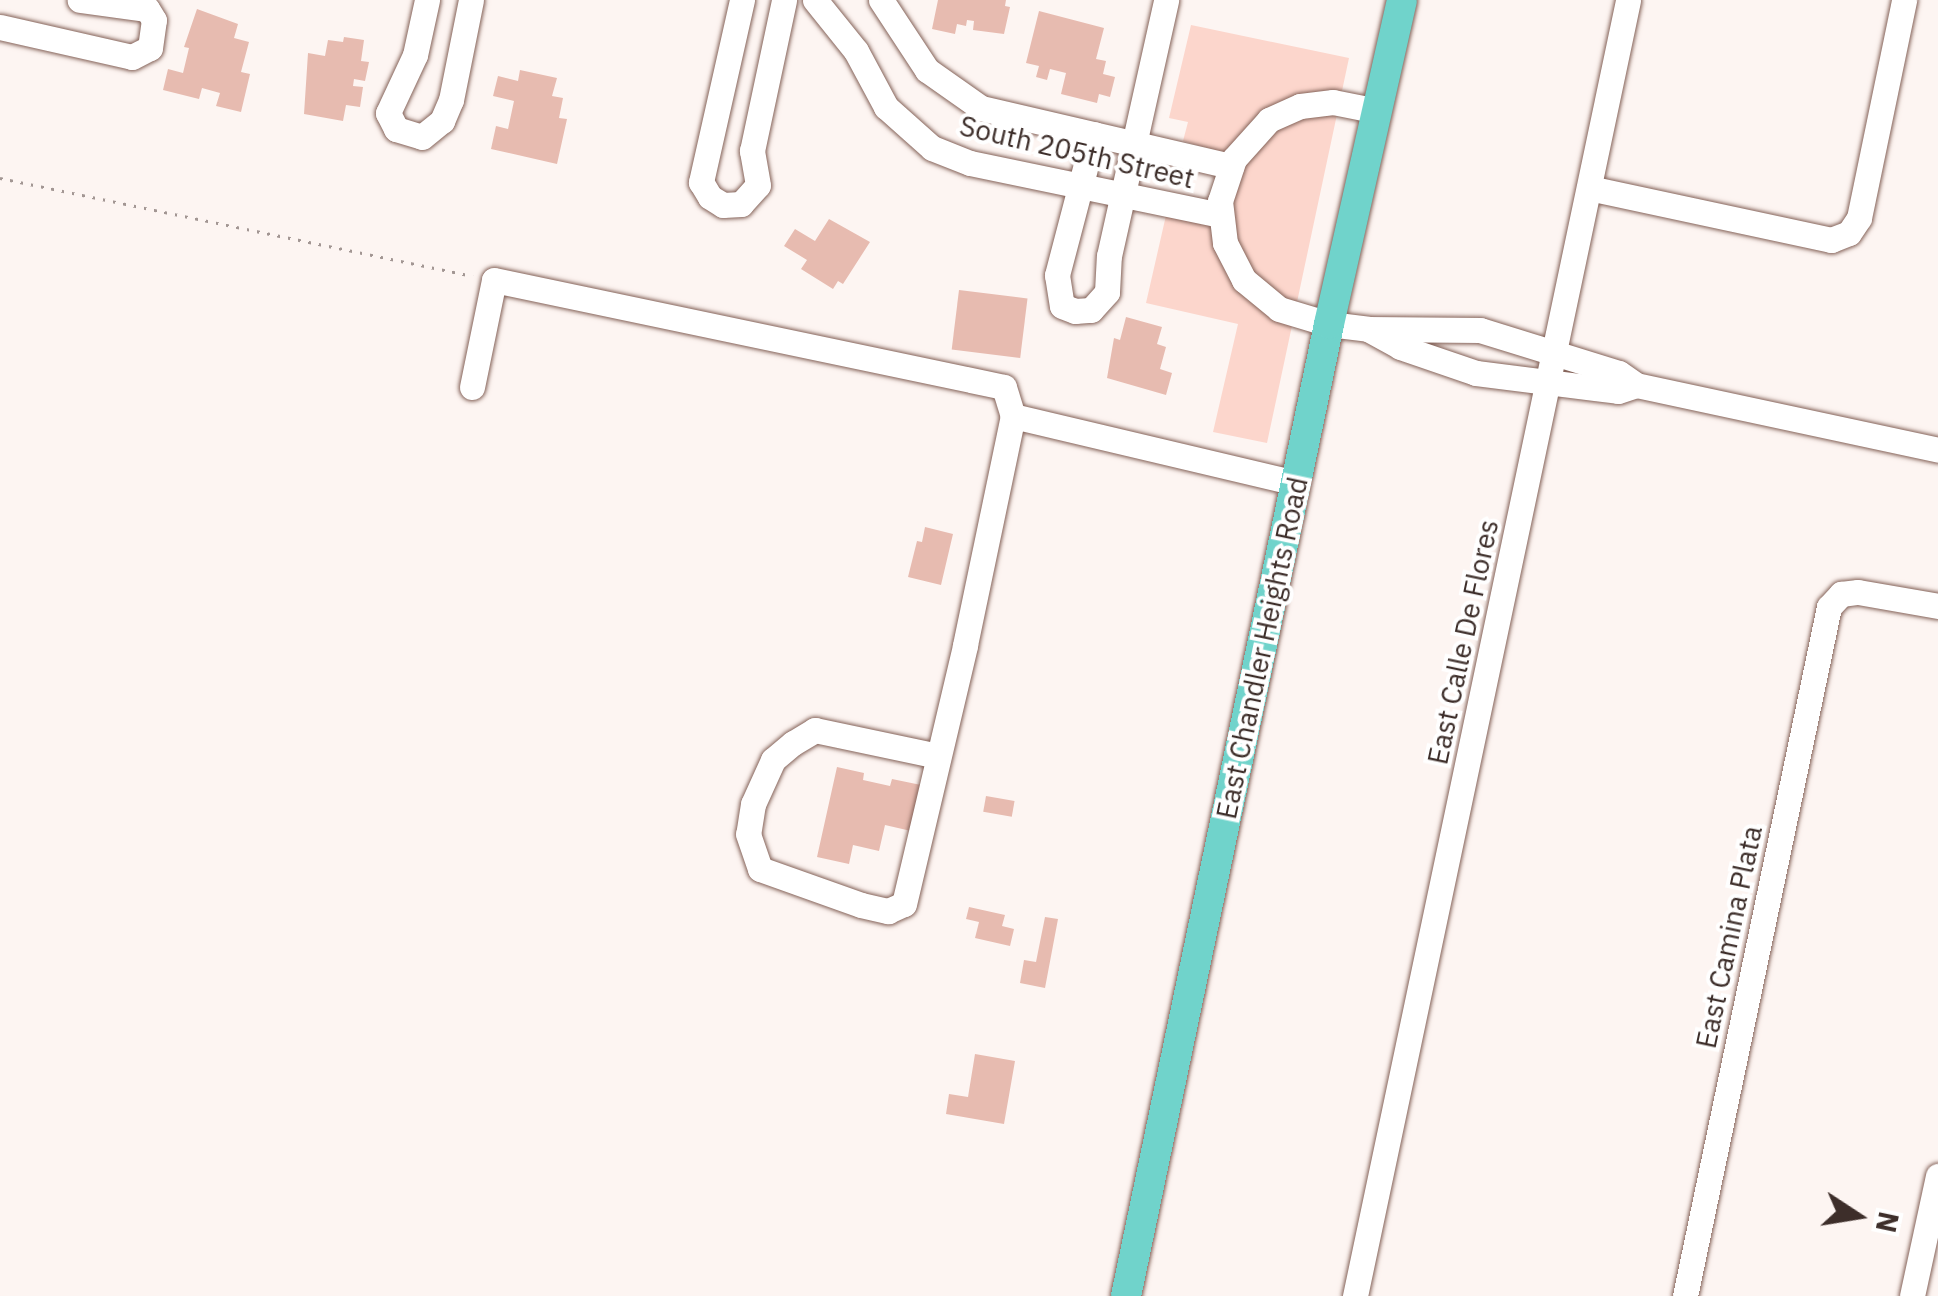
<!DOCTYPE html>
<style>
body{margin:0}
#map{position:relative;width:1938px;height:1296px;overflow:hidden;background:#fdf5f2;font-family:"IBM Plex Sans",sans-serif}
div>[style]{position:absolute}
.green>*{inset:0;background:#fcd6cc}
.building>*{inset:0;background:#e7bbb0;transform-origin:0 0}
.path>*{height:2.5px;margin-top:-1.25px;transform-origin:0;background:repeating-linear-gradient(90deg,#a29693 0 2.5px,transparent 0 10.5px)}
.roads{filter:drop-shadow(0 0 2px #846258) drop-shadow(0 0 2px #846258)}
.minor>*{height:25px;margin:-12.5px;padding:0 12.5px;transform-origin:12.5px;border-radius:12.5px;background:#fff}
.major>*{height:30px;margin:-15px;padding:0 15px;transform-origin:15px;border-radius:15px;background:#70d3cb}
span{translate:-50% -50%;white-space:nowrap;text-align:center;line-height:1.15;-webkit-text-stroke:8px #fff;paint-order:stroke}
.street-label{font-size:28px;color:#3d2e2a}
.north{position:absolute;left:1808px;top:1166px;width:100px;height:100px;-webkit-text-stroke:8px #fff;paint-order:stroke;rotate:102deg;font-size:28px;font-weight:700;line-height:40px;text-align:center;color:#3d2e2a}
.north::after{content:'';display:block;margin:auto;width:35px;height:45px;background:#3d2e2a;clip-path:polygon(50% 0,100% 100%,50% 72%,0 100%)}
</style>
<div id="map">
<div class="green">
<i style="clip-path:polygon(1191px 25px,1349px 58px,1267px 443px,1213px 432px,1238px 324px,1146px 303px,1167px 211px,1210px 221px,1224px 153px,1183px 141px,1188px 122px,1169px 118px)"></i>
</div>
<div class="building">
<i style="clip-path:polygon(938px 0,1006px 0,1005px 6px,1010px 7px,1004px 34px,973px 30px,974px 21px,967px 20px,966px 26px,957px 24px,955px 34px,932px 29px)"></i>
<i style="clip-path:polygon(197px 9px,238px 24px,234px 38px,249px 42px,241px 72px,250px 74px,241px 112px,216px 106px,220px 93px,202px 88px,199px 99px,163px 90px,168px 69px,183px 73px,189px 48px,184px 47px)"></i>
<i style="clip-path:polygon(1039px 11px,1104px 28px,1096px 59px,1106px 61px,1103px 74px,1115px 77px,1110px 97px,1099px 94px,1097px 103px,1061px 94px,1066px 73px,1050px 69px,1047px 80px,1036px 77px,1039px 66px,1026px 63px)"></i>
<i style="clip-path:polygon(344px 37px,364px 40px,361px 61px,369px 62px,365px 81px,354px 79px,353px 86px,363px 87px,360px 107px,346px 105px,343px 121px,304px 114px,308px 53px,325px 56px,328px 40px,343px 42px)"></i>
<i style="clip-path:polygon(520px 70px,557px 78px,552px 96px,563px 98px,559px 118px,567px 119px,557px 164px,491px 149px,496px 126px,508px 129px,514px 101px,493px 96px,498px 76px,518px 81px)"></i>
<i style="clip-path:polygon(829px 219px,870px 242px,843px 284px,838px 281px,833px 289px,801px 269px,807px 260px,784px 246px,795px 229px,815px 241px)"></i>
<i style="left:959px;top:290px;width:69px;height:60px;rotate:7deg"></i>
<i style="clip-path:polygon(1126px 317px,1162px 327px,1157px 344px,1166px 347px,1160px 369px,1172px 373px,1166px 395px,1107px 378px,1114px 338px,1120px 340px)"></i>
<i style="clip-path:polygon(925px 527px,953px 534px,941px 585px,908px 577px,917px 541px,922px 542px)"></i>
<i style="clip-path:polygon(837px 767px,864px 773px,863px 780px,890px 786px,892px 779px,921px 785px,911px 831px,885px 825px,879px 851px,853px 845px,849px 864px,817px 857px)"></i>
<i style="left:986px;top:796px;width:29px;height:16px;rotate:10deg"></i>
<i style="clip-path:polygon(969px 907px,1005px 915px,1002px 926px,1014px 929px,1010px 946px,975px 938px,979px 922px,966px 919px)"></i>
<i style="clip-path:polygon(1045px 917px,1058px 919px,1045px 988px,1020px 983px,1024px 960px,1036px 962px)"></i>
<i style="clip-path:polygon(975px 1054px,1015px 1061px,1004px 1124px,946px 1114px,949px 1094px,968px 1097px)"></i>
</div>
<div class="path">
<i style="left:0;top:178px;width:483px;rotate:11.7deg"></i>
</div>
<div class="roads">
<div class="minor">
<i style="left:427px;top:0;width:56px;rotate:102.3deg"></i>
<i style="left:415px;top:55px;width:64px;rotate:115deg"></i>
<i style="left:388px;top:113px;width:18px;rotate:63deg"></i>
<i style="left:396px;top:129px;width:27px;rotate:17deg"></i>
<i style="left:422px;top:137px;width:26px;rotate:-39deg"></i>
<i style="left:442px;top:121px;width:23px;rotate:-67deg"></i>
<i style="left:451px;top:100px;width:102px;rotate:-78.7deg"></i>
<i style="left:742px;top:0;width:187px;rotate:102.7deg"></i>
<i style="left:701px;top:182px;width:17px;rotate:59deg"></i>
<i style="left:710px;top:197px;width:15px;rotate:32deg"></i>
<i style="left:723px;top:205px;width:18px;rotate:-3deg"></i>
<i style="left:741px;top:204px;width:25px;rotate:-48deg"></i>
<i style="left:758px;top:185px;width:35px;rotate:-100deg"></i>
<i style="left:752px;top:151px;width:154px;rotate:-78deg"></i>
<i style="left:815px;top:0;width:65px;rotate:51.2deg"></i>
<i style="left:856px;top:51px;width:64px;rotate:61.8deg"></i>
<i style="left:886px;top:107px;width:62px;rotate:41.7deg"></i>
<i style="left:932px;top:148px;width:41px;rotate:21.5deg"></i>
<i style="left:970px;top:163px;width:256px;rotate:11.7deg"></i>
<i style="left:881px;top:0;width:84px;rotate:56.7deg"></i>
<i style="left:927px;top:70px;width:66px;rotate:35.1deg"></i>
<i style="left:981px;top:108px;width:257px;rotate:13.1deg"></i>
<i style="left:0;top:27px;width:135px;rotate:12.8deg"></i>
<i style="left:132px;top:57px;width:20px;rotate:-27deg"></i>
<i style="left:150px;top:48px;width:28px;rotate:-82deg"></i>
<i style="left:154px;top:20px;width:13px;rotate:-122deg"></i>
<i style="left:147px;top:9px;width:68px;rotate:-172.3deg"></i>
<i style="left:1378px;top:111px;width:46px;rotate:-168.7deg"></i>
<i style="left:1333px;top:102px;width:33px;rotate:173deg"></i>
<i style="left:1300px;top:106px;width:34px;rotate:156deg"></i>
<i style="left:1269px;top:120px;width:52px;rotate:131.9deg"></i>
<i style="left:1234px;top:159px;width:44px;rotate:108.4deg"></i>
<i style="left:1220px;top:201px;width:42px;rotate:83.2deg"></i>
<i style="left:1225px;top:243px;width:42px;rotate:62.8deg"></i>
<i style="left:1244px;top:280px;width:45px;rotate:39.6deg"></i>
<i style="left:1279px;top:309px;width:52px;rotate:16.7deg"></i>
<i style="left:1329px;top:324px;width:39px;rotate:7deg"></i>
<i style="left:1368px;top:329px;width:112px;rotate:0.5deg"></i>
<i style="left:1480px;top:330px;width:145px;rotate:17.2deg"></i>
<i style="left:1619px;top:373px;width:21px;rotate:35deg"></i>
<i style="left:1636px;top:385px;width:309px;rotate:12.1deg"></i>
<i style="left:1094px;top:134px;width:146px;rotate:104.7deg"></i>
<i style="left:1057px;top:275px;width:31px;rotate:81deg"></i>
<i style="left:1062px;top:306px;width:14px;rotate:21deg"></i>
<i style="left:1075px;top:311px;width:16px;rotate:-4deg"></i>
<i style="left:1091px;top:310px;width:24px;rotate:-48deg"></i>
<i style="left:1107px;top:292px;width:36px;rotate:-87deg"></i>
<i style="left:1109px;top:256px;width:262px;rotate:-77.4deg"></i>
<i style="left:1589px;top:188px;width:248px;rotate:12.1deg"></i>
<i style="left:1831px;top:240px;width:19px;rotate:-21deg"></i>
<i style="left:1849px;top:233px;width:18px;rotate:-56deg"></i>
<i style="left:1859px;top:218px;width:223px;rotate:-78.3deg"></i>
<i style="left:1368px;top:329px;width:37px;rotate:29deg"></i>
<i style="left:1400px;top:347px;width:80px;rotate:18.9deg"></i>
<i style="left:1476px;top:373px;width:143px;rotate:7.2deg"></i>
<i style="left:1618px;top:391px;width:19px;rotate:-18deg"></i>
<i style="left:472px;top:387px;width:109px;rotate:-78.4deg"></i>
<i style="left:494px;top:280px;width:521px;rotate:11.85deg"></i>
<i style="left:1004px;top:387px;width:30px;rotate:73deg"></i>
<i style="left:938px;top:756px;width:126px;rotate:-168.1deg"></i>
<i style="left:815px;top:730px;width:26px;rotate:149deg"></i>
<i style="left:793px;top:743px;width:26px;rotate:140deg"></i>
<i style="left:773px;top:760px;width:48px;rotate:114.4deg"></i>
<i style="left:753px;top:804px;width:30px;rotate:99deg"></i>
<i style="left:748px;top:834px;width:37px;rotate:71deg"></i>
<i style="left:760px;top:869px;width:107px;rotate:19.6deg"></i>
<i style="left:861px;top:905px;width:28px;rotate:13deg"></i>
<i style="left:888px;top:911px;width:17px;rotate:-24deg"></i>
<i style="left:904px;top:904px;width:266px;rotate:-76.7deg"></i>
<i style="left:965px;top:645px;width:234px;rotate:-78.2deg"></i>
<i style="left:1013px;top:416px;width:291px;rotate:13.3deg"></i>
<i style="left:1355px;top:1296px;width:1324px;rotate:-78.1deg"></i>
<i style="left:1685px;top:1296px;width:704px;rotate:-78.2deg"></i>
<i style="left:1829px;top:607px;width:18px;rotate:-47deg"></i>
<i style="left:1841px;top:594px;width:17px;rotate:-7deg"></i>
<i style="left:1858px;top:592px;width:81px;rotate:9.9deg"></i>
<i style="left:1912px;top:1296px;width:123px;rotate:-77.8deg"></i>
</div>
<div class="major">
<i style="left:1126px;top:1296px;width:993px;rotate:-78.2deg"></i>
<i style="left:1329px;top:324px;width:332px;rotate:-77.3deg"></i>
</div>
</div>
<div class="street-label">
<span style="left:1077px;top:152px;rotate:13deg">South 205th Street</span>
<span style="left:1463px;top:642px;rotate:-78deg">East Calle De Flores</span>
<span style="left:1262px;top:648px;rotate:-78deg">East Chandler Heights Road</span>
<span style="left:1729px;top:937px;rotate:-78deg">East Camina Plata</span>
</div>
<div class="north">N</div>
</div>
